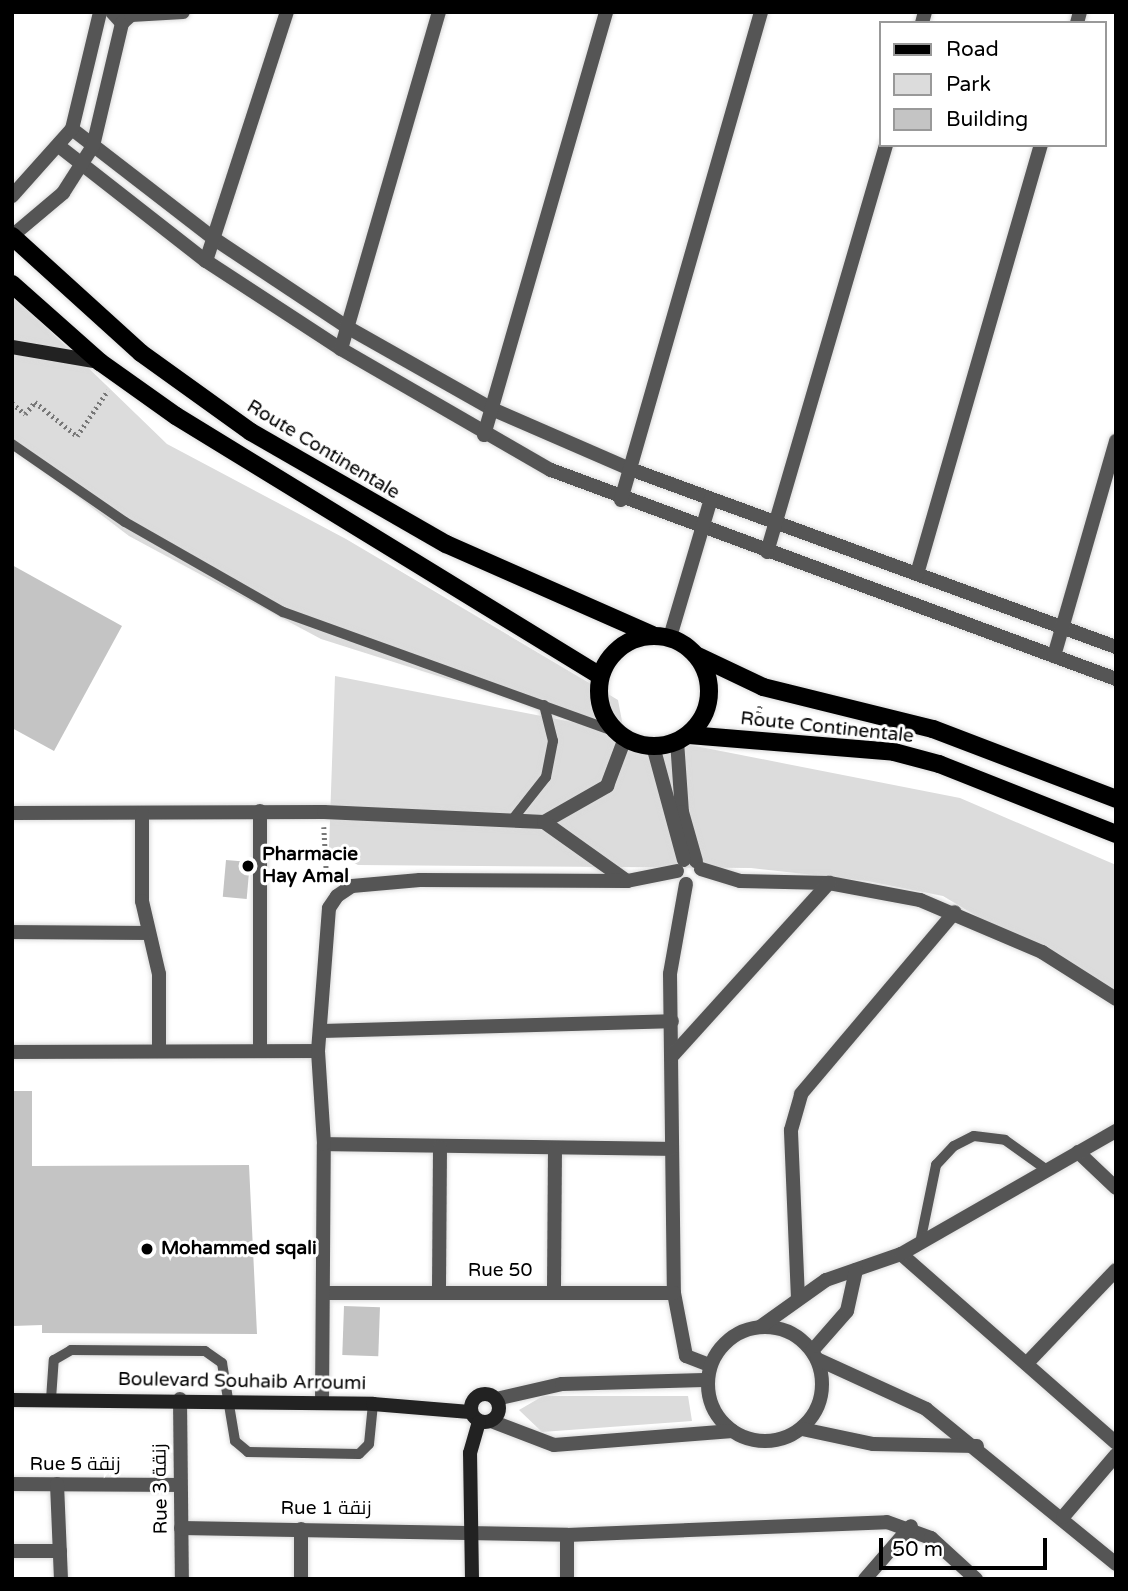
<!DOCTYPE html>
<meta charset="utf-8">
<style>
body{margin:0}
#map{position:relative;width:1128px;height:1591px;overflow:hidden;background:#fff;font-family:"Varela Round",Cairo,sans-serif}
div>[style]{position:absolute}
.green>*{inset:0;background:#dcdcdc}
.building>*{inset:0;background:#c4c4c4;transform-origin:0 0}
.path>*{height:4.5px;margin-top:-2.25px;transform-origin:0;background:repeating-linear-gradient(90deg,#777 0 2px,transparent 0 5.5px)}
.roads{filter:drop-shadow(0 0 2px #dbdbdb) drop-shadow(0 0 2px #dbdbdb)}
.lane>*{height:10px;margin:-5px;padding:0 5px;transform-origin:5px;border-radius:5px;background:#555}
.street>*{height:14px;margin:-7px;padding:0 7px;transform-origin:7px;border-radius:7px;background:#555}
.street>.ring{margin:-7px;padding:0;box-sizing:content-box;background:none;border:14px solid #555;border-radius:50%}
.secondary>*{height:14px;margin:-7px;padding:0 7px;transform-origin:7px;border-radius:7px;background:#222}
.secondary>.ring{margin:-7px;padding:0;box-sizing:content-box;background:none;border:14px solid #222;border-radius:50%}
.primary>*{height:18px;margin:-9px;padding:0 9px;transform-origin:9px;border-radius:9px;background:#000}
.primary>.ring{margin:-9px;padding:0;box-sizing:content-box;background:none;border:18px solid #000;border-radius:50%}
.dots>*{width:19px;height:19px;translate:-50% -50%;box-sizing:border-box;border:4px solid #fff;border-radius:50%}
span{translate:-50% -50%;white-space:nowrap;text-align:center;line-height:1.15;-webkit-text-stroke:6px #fff;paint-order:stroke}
.street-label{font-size:19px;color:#000}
.poi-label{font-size:19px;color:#000;font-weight:700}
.left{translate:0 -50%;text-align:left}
.frame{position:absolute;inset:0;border:14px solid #000;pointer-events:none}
.legend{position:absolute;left:879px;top:21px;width:228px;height:126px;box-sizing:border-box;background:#fff;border:2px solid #999;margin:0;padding:9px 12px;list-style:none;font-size:21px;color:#000}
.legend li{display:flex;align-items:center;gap:14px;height:35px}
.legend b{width:35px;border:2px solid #999}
.scale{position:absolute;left:879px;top:1538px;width:168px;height:32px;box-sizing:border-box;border:4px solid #000;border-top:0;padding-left:9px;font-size:21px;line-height:24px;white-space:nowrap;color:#000;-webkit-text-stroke:5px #fff;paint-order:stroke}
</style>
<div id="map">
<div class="green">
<i style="clip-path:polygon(12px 294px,167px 444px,346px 539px,618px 700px,624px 732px,960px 798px,1116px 865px,1116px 999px,943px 896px,867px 881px,751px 868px,358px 865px,329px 849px,335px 676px,603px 728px,321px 639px,129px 536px,12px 446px)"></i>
<i style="clip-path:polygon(543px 1396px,688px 1396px,692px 1421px,542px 1432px,519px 1410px)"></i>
</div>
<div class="building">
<i style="clip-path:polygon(12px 565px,122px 626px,54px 751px,12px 728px)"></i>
<i style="left:226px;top:860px;width:24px;height:37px;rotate:5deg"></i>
<i style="clip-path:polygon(12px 1091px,32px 1091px,32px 1166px,249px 1165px,257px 1334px,42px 1333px,42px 1325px,12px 1326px)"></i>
<i style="left:344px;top:1306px;width:36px;height:49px;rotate:2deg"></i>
</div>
<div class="path">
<i style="left:12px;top:403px;width:17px;rotate:40deg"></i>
<i style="left:25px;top:414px;width:16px;rotate:-50deg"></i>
<i style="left:35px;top:402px;width:54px;rotate:39deg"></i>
<i style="left:77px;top:436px;width:55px;rotate:-56deg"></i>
<i style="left:756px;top:724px;width:19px;rotate:-78deg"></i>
<i style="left:324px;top:827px;width:54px;rotate:86.8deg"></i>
</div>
<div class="roads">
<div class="lane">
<i style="left:12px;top:444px;width:137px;rotate:34.6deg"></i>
<i style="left:125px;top:522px;width:182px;rotate:29.7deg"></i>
<i style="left:283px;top:612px;width:355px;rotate:19.8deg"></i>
<i style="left:512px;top:820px;width:55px;rotate:-51.7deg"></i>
<i style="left:546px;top:777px;width:37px;rotate:-79deg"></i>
<i style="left:553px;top:741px;width:37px;rotate:-104deg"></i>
<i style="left:920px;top:1243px;width:80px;rotate:-78.4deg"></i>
<i style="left:936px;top:1165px;width:26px;rotate:-47deg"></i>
<i style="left:954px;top:1146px;width:22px;rotate:-27deg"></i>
<i style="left:974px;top:1136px;width:31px;rotate:7deg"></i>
<i style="left:1005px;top:1140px;width:52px;rotate:35.5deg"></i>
<i style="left:51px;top:1399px;width:39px;rotate:-86deg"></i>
<i style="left:54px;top:1360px;width:20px;rotate:-30deg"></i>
<i style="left:71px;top:1350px;width:134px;rotate:0.4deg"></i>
<i style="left:205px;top:1351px;width:21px;rotate:35deg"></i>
<i style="left:222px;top:1363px;width:79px;rotate:80.5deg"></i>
<i style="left:235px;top:1441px;width:17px;rotate:40deg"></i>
<i style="left:248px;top:1452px;width:111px;rotate:1deg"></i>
<i style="left:359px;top:1454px;width:14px;rotate:-45deg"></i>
<i style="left:369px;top:1444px;width:40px;rotate:-84.3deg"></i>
</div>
<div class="street">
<i style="left:112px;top:12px;width:15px;rotate:48deg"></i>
<i style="left:922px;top:23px;width:11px;rotate:-75deg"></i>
<i style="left:1077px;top:23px;width:11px;rotate:-75deg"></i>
<i style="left:72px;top:129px;width:178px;rotate:37.7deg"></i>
<i style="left:213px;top:238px;width:161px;rotate:33.6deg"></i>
<i style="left:347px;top:327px;width:167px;rotate:29.5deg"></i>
<i style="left:492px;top:409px;width:150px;rotate:23.5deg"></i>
<i style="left:630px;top:469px;width:518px;rotate:20.12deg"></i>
<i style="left:60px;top:147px;width:185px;rotate:38deg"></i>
<i style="left:206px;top:261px;width:161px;rotate:33.1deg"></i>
<i style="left:341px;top:349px;width:242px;rotate:30deg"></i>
<i style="left:551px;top:470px;width:602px;rotate:20.3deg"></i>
<i style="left:12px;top:196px;width:90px;rotate:-48.2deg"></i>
<i style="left:72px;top:129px;width:120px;rotate:-76.5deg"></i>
<i style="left:12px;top:236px;width:67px;rotate:-40.1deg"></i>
<i style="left:63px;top:193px;width:56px;rotate:-57.4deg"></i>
<i style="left:93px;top:146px;width:126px;rotate:-76.7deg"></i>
<i style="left:122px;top:23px;width:12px;rotate:-42deg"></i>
<i style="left:131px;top:15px;width:52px;rotate:-3.3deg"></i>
<i style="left:206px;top:261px;width:262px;rotate:-72deg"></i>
<i style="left:341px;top:349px;width:351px;rotate:-73.8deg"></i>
<i style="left:484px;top:435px;width:440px;rotate:-73.9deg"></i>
<i style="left:621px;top:500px;width:508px;rotate:-73.99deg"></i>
<i style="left:767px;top:552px;width:424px;rotate:-73.7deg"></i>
<i style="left:917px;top:574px;width:447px;rotate:-73.9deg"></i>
<i style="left:670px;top:637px;width:144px;rotate:-73.5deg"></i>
<i style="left:1054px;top:656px;width:224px;rotate:-73.9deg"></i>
<i style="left:677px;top:741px;width:71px;rotate:86deg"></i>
<i style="left:682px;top:812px;width:51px;rotate:74.1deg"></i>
<i style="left:653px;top:746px;width:118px;rotate:74.8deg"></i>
<i style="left:260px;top:811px;width:239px;rotate:90deg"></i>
<i style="left:12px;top:813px;width:312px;rotate:-0.2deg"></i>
<i style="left:324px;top:812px;width:220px;rotate:2.6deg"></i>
<i style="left:544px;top:822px;width:73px;rotate:-29.7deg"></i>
<i style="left:607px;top:786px;width:51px;rotate:-69.4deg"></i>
<i style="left:142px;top:813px;width:88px;rotate:90deg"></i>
<i style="left:142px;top:901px;width:75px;rotate:76.9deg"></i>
<i style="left:159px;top:974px;width:75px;rotate:90deg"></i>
<i style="left:544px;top:822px;width:102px;rotate:35.4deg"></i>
<i style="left:701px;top:869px;width:41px;rotate:17.1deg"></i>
<i style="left:740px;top:881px;width:89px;rotate:1.3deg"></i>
<i style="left:829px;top:883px;width:93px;rotate:10.6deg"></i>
<i style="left:920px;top:900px;width:133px;rotate:23.1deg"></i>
<i style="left:1042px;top:952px;width:88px;rotate:32.4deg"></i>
<i style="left:686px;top:884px;width:91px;rotate:100.1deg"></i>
<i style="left:670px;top:974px;width:319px;rotate:89.3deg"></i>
<i style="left:674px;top:1293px;width:64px;rotate:79.2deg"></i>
<i style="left:686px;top:1356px;width:25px;rotate:21deg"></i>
<i style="left:12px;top:932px;width:133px;rotate:0.4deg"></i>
<i style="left:320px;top:1031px;width:352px;rotate:-1.6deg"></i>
<i style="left:12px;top:1052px;width:306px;rotate:-0.2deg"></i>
<i style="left:672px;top:1056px;width:234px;rotate:-47.8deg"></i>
<i style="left:324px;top:1144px;width:347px;rotate:0.8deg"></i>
<i style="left:1078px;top:1152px;width:52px;rotate:43.5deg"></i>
<i style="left:901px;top:1254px;width:286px;rotate:41.3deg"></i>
<i style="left:554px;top:1289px;width:140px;rotate:-89.6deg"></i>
<i style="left:439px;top:1290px;width:143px;rotate:-89.6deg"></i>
<i style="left:325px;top:1293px;width:349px"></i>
<i style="left:798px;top:1299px;width:169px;rotate:-92.4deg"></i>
<i style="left:791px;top:1130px;width:37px;rotate:-74deg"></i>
<i style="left:801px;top:1094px;width:238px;rotate:-49.8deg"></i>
<i class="ring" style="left:708px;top:1327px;width:100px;height:100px"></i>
<i style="left:760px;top:1327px;width:81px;rotate:-35.5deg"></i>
<i style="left:826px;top:1280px;width:79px;rotate:-19.1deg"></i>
<i style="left:901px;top:1254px;width:248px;rotate:-29.8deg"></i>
<i style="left:812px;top:1351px;width:53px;rotate:-48.8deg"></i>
<i style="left:847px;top:1311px;width:42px;rotate:-77.6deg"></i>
<i style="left:817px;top:1359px;width:120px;rotate:24.6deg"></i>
<i style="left:926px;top:1409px;width:245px;rotate:39.2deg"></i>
<i style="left:1028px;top:1362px;width:127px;rotate:-46.3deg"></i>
<i style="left:180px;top:1399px;width:180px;rotate:89.4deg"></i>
<i style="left:496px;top:1399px;width:68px;rotate:-12.8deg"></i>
<i style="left:562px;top:1384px;width:142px;rotate:-1.6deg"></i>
<i style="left:322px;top:1403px;width:259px;rotate:-89.6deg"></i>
<i style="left:324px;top:1144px;width:93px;rotate:-93.7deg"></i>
<i style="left:318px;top:1051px;width:143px;rotate:-85.6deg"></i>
<i style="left:329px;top:908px;width:14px;rotate:-56deg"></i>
<i style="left:337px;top:896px;width:18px;rotate:-34deg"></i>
<i style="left:352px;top:886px;width:68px;rotate:-5deg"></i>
<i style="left:420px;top:880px;width:207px;rotate:0.3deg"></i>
<i style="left:627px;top:881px;width:51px;rotate:-11.3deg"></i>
<i style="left:491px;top:1421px;width:67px;rotate:20.9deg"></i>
<i style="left:554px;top:1445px;width:179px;rotate:-4.5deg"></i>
<i style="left:802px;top:1429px;width:73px;rotate:11.9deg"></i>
<i style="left:873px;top:1444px;width:104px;rotate:1.1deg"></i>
<i style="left:12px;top:1484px;width:167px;rotate:0.3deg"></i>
<i style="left:57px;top:1484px;width:95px;rotate:87.6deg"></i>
<i style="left:1063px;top:1517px;width:82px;rotate:-49.5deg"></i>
<i style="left:181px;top:1528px;width:386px;rotate:1deg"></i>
<i style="left:567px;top:1535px;width:320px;rotate:-2.3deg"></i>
<i style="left:887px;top:1522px;width:47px;rotate:20deg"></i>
<i style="left:931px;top:1538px;width:61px;rotate:42.3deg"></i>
<i style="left:12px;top:1551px;width:48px"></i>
<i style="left:301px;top:1579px;width:50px;rotate:-90deg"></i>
<i style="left:567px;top:1579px;width:44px;rotate:-90deg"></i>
<i style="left:865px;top:1579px;width:70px;rotate:-49deg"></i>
</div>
<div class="secondary">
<i style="left:12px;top:347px;width:89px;rotate:9.7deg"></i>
<i class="ring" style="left:471px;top:1394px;width:14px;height:14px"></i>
<i style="left:12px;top:1400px;width:361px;rotate:0.6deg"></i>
<i style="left:373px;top:1404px;width:97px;rotate:4.7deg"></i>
<i style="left:472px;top:1579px;width:126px;rotate:-90.9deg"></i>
<i style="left:470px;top:1453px;width:32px;rotate:-74deg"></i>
</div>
<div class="primary">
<i style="left:12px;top:236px;width:174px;rotate:42.2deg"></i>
<i style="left:141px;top:353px;width:135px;rotate:35.7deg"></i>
<i style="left:251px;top:432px;width:225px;rotate:29.9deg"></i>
<i style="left:446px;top:544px;width:225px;rotate:23.8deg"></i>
<i style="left:12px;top:284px;width:118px;rotate:41.6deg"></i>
<i style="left:100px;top:362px;width:93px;rotate:35.4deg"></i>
<i style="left:176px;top:416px;width:497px;rotate:31.5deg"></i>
<i class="ring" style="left:599px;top:636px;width:92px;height:92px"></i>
<i style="left:698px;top:656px;width:72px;rotate:25.5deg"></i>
<i style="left:763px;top:687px;width:175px;rotate:13.9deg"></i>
<i style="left:933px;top:729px;width:196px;rotate:20.9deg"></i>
<i style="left:689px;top:735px;width:206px;rotate:4.7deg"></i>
<i style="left:894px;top:752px;width:47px;rotate:14.9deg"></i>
<i style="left:939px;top:764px;width:190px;rotate:21.6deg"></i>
</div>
</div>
<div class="dots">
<i style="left:248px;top:866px;background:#000"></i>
<i style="left:147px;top:1249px;background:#000"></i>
</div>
<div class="street-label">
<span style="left:323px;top:450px;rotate:31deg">Route Continentale</span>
<span style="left:827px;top:728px;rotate:6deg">Route Continentale</span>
<span style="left:500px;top:1271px">Rue 50</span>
<span style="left:242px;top:1382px;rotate:1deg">Boulevard Souhaib Arroumi</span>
<span style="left:75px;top:1465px">Rue 5 زنقة</span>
<span style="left:161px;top:1489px;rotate:-91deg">Rue 3 زنقة</span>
<span style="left:326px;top:1509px">Rue 1 زنقة</span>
</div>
<div class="poi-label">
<span class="left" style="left:262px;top:866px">Pharmacie<br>Hay Amal</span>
<span class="left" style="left:161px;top:1249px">Mohammed sqali</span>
</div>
<div class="frame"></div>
<ul class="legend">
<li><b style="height:9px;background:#000"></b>Road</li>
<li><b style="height:19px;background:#dcdcdc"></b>Park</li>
<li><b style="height:19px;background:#c4c4c4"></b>Building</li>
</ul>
<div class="scale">50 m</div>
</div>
